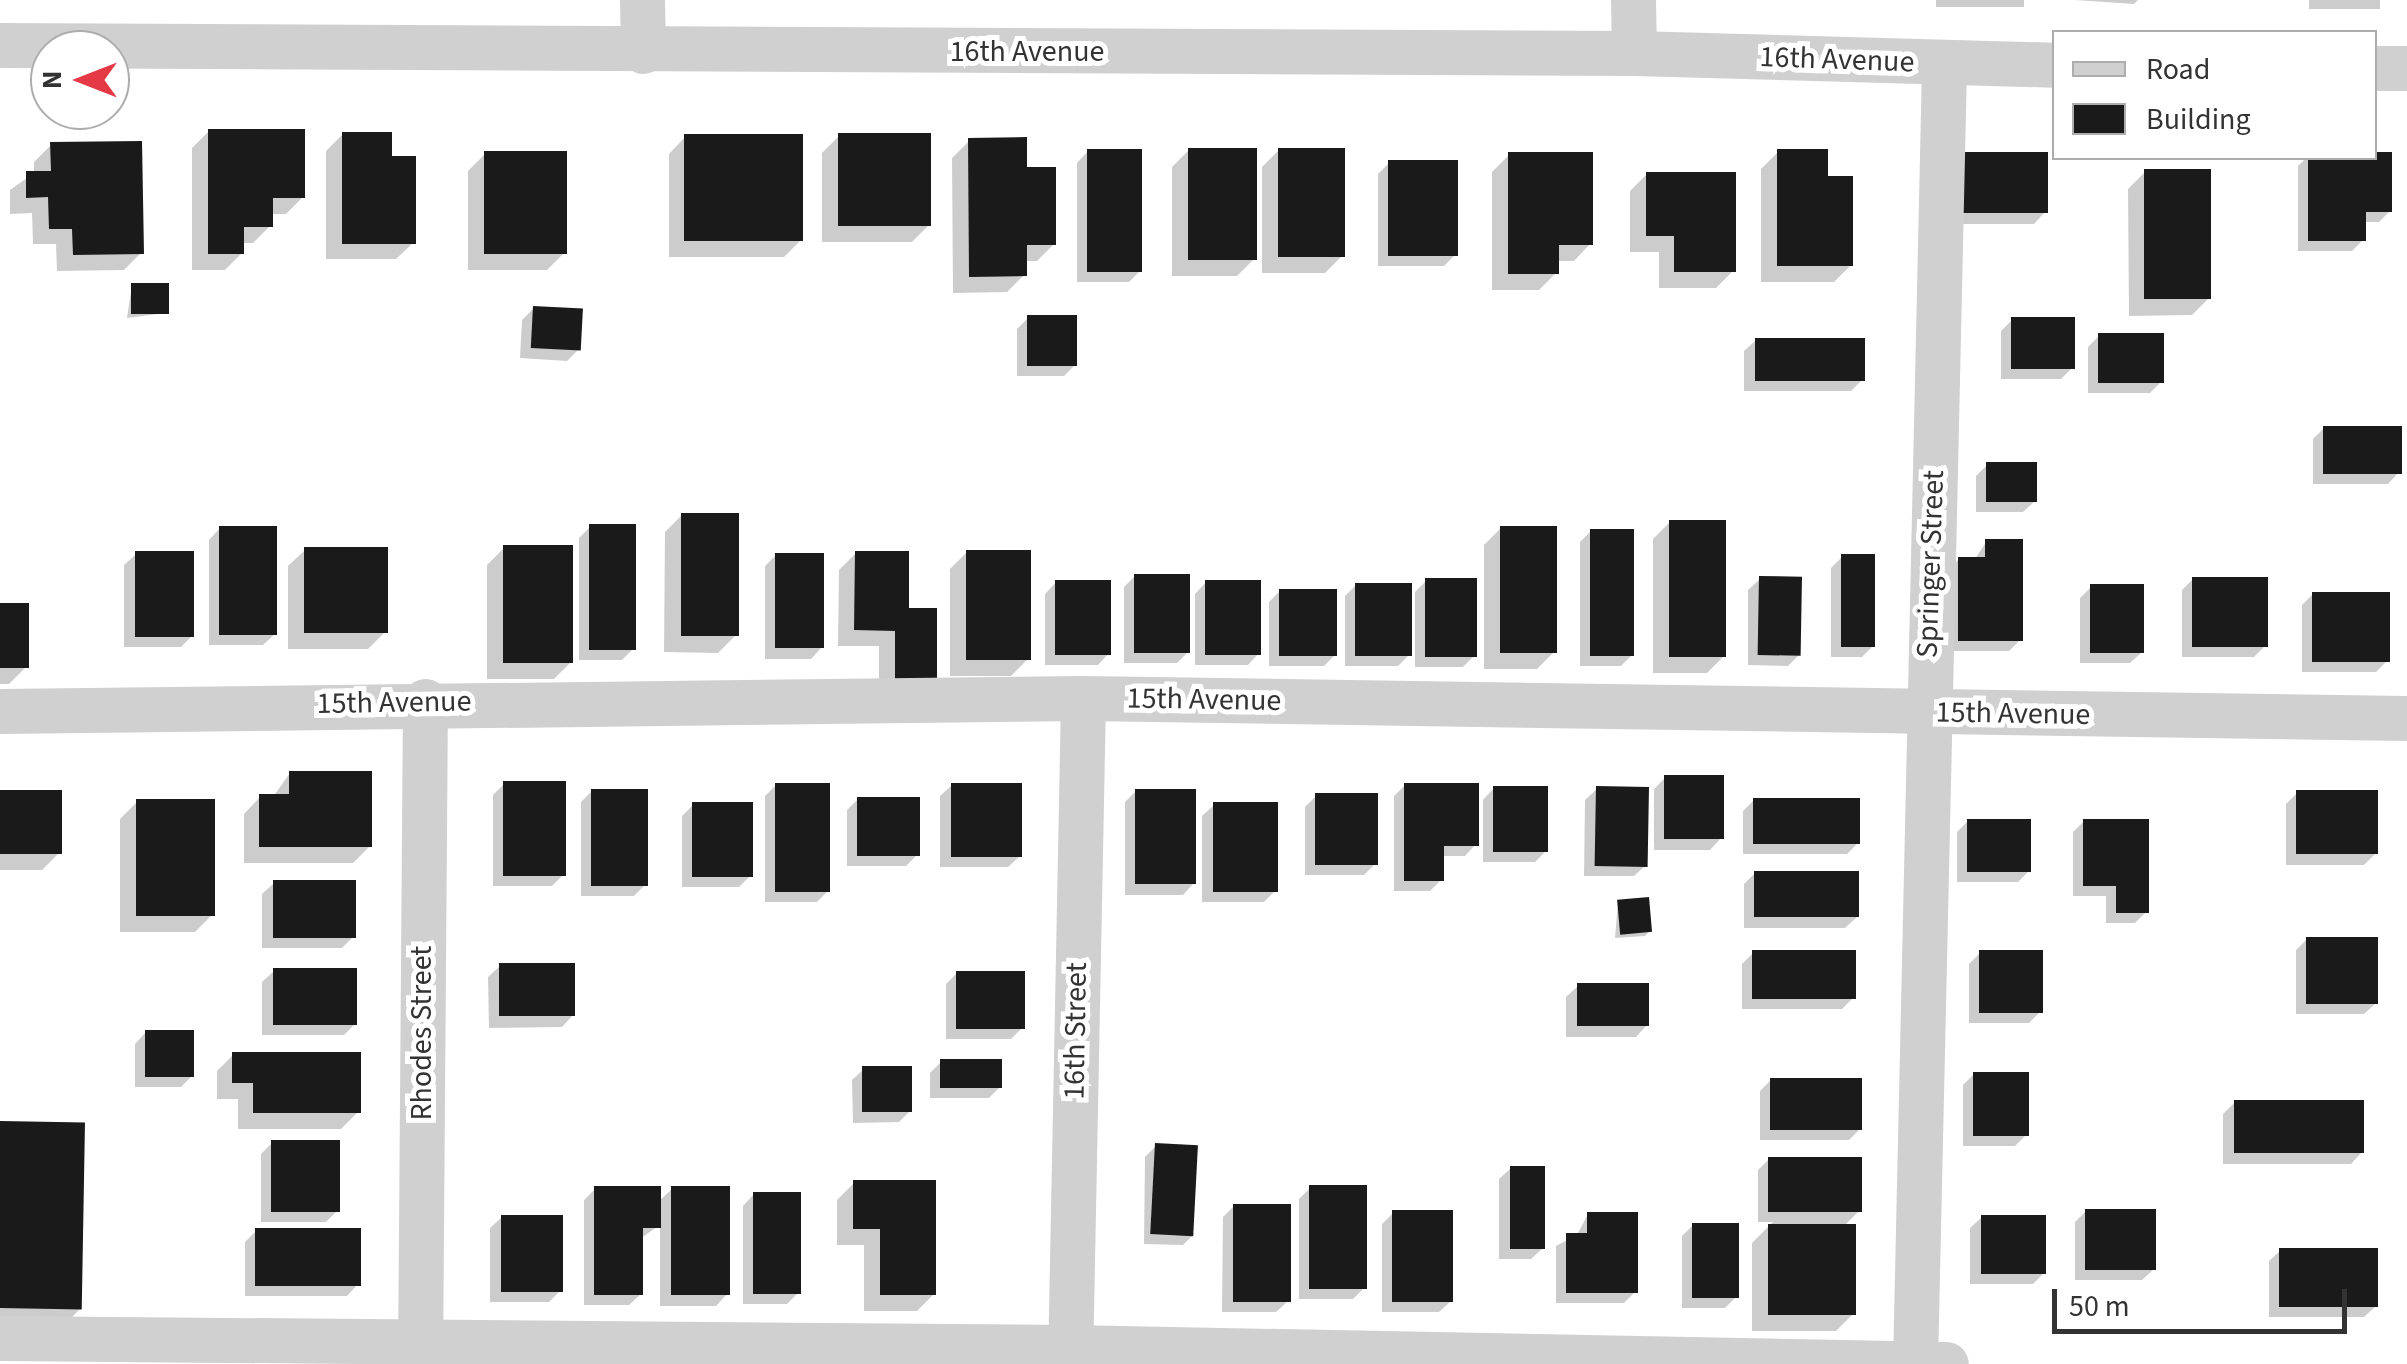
<!DOCTYPE html>
<style>
body{margin:0}
#map{position:relative;width:2407px;height:1364px;overflow:hidden;background:#fff;font-family:"Source Sans 3",sans-serif}
div>[style]{position:absolute}
.shadow>*{inset:0;background:#0003;transform-origin:0 0}
.building>*{inset:0;background:#1a1a1a;transform-origin:0 0}
.minor>*{height:45px;margin:-22.5px;padding:0 22.5px;transform-origin:22.5px;border-radius:22.5px;background:#d0d0d0}
span{translate:-50% -50%;white-space:nowrap;text-align:center;line-height:1.15;-webkit-text-stroke:10px #fff;paint-order:stroke}
.street-label{font-size:30px;color:#333}
.legend{position:absolute;left:2052px;top:30px;width:325px;height:130px;box-sizing:border-box;background:#fff;border:2px solid #adadad;margin:0;padding:12px 18px;list-style:none;font-size:30px;color:#333}
.legend li{display:flex;align-items:center;gap:20px;height:50px}
.legend b{width:50px;border:2px solid #adadad}
.north{position:absolute;left:30px;top:30px;width:100px;height:100px;box-sizing:border-box;background:#fff;border:2px solid #adadad;border-radius:50%;rotate:270deg;font-size:28px;font-weight:700;line-height:40px;text-align:center;color:#333}
.north::after{content:'';display:block;margin:auto;width:35px;height:45px;background:#e63946;clip-path:polygon(50% 0,100% 100%,50% 72%,0 100%)}
.scale{position:absolute;left:2052px;top:1289px;width:295px;height:45px;box-sizing:border-box;border:5px solid #333;border-top:0;padding-left:12px;font-size:30px;line-height:35px;white-space:nowrap;color:#333;-webkit-text-stroke:8px #fff;paint-order:stroke}
</style>
<div id="map">
<div class="shadow">
<i style="left:1936px;top:0;width:88px;height:7px"></i>
<i style="clip-path:polygon(2075px 0,2138px 0,2134px 4px)"></i>
<i style="left:2309px;top:0;width:71px;height:9px"></i>
<i style="clip-path:polygon(209px 131px,303px 197px,286px 214px,270px 214px,270px 226px,253px 243px,242px 243px,242px 253px,225px 270px,192px 270px,192px 148px)"></i>
<i style="clip-path:polygon(343px 134px,390px 158px,413px 243px,396px 259px,326px 259px,326px 151px)"></i>
<i style="clip-path:polygon(839px 136px,929px 225px,912px 242px,822px 242px,822px 153px)"></i>
<i style="clip-path:polygon(685px 137px,801px 240px,784px 257px,669px 257px,669px 154px)"></i>
<i style="clip-path:polygon(969px 141px,1025px 170px,1054px 244px,1037px 261px,1024px 261px,1024px 275px,1007px 292px,953px 293px,952px 158px)"></i>
<i style="clip-path:polygon(51px 145px,141px 253px,124px 270px,57px 271px,56px 244px,33px 244px,32px 213px,10px 214px,10px 190px,34px 173px,34px 162px)"></i>
<i style="clip-path:polygon(1189px 150px,1254px 259px,1237px 276px,1172px 276px,1172px 167px)"></i>
<i style="clip-path:polygon(1279px 150px,1342px 256px,1325px 273px,1262px 273px,1262px 167px)"></i>
<i style="clip-path:polygon(1088px 151px,1140px 271px,1129px 282px,1077px 282px,1077px 163px)"></i>
<i style="clip-path:polygon(1778px 152px,1825px 179px,1851px 265px,1834px 282px,1761px 282px,1761px 169px)"></i>
<i style="clip-path:polygon(485px 154px,564px 253px,547px 270px,468px 270px,468px 171px)"></i>
<i style="clip-path:polygon(1509px 155px,1590px 244px,1574px 261px,1556px 261px,1556px 273px,1539px 290px,1492px 290px,1492px 172px)"></i>
<i style="clip-path:polygon(2306px 158px,2374px 158px,2390px 211px,2379px 222px,2363px 222px,2363px 240px,2352px 251px,2298px 251px,2298px 166px)"></i>
<i style="clip-path:polygon(1389px 163px,1455px 255px,1444px 266px,1378px 266px,1378px 174px)"></i>
<i style="clip-path:polygon(1953px 166px,2045px 212px,2034px 224px,1953px 224px)"></i>
<i style="clip-path:polygon(2145px 172px,2209px 298px,2192px 315px,2129px 316px,2128px 189px)"></i>
<i style="clip-path:polygon(1647px 174px,1733px 271px,1716px 288px,1659px 288px,1659px 252px,1630px 252px,1630px 191px)"></i>
<i style="clip-path:polygon(132px 285px,166px 313px,127px 318px)"></i>
<i style="clip-path:polygon(534px 308px,578px 350px,567px 361px,520px 358px,522px 320px)"></i>
<i style="clip-path:polygon(1028px 318px,1075px 365px,1064px 376px,1017px 376px,1017px 329px)"></i>
<i style="clip-path:polygon(2012px 320px,2072px 368px,2061px 379px,2001px 379px,2001px 331px)"></i>
<i style="clip-path:polygon(2099px 336px,2161px 382px,2150px 393px,2088px 393px,2088px 347px)"></i>
<i style="clip-path:polygon(1756px 340px,1862px 380px,1851px 391px,1744px 391px,1744px 351px)"></i>
<i style="clip-path:polygon(2324px 428px,2399px 472px,2388px 484px,2313px 484px,2313px 439px)"></i>
<i style="clip-path:polygon(1988px 464px,2035px 501px,2023px 512px,1976px 512px,1976px 476px)"></i>
<i style="clip-path:polygon(682px 515px,735px 636px,718px 653px,664px 652px,665px 532px)"></i>
<i style="clip-path:polygon(1670px 522px,1724px 656px,1707px 673px,1653px 673px,1653px 539px)"></i>
<i style="clip-path:polygon(590px 527px,633px 649px,622px 660px,579px 660px,579px 538px)"></i>
<i style="clip-path:polygon(220px 528px,275px 634px,263px 645px,209px 645px,209px 540px)"></i>
<i style="clip-path:polygon(1501px 528px,1554px 652px,1537px 669px,1484px 669px,1484px 545px)"></i>
<i style="clip-path:polygon(1591px 531px,1632px 655px,1621px 666px,1580px 666px,1580px 542px)"></i>
<i style="clip-path:polygon(1986px 542px,2020px 640px,2009px 651px,1948px 651px,1948px 570px,1959px 559px,1975px 559px)"></i>
<i style="clip-path:polygon(504px 548px,571px 662px,554px 679px,487px 679px,487px 565px)"></i>
<i style="clip-path:polygon(305px 550px,385px 632px,368px 649px,288px 649px,288px 566px)"></i>
<i style="clip-path:polygon(967px 552px,1028px 659px,1011px 676px,950px 676px,950px 569px)"></i>
<i style="clip-path:polygon(856px 553px,907px 611px,934px 681px,879px 698px,879px 646px,838px 646px,839px 570px)"></i>
<i style="clip-path:polygon(136px 554px,192px 636px,181px 647px,124px 647px,124px 565px)"></i>
<i style="clip-path:polygon(776px 555px,822px 647px,811px 659px,765px 659px,765px 566px)"></i>
<i style="clip-path:polygon(1842px 557px,1873px 646px,1862px 657px,1831px 657px,1831px 568px)"></i>
<i style="clip-path:polygon(1135px 576px,1188px 652px,1177px 663px,1124px 663px,1124px 587px)"></i>
<i style="clip-path:polygon(1760px 579px,1799px 655px,1788px 666px,1748px 665px,1748px 590px)"></i>
<i style="clip-path:polygon(2193px 579px,2265px 646px,2254px 657px,2182px 657px,2182px 590px)"></i>
<i style="clip-path:polygon(1426px 581px,1474px 656px,1463px 667px,1415px 667px,1415px 592px)"></i>
<i style="clip-path:polygon(1056px 582px,1109px 653px,1098px 665px,1045px 665px,1045px 594px)"></i>
<i style="clip-path:polygon(1206px 582px,1259px 653px,1248px 665px,1195px 665px,1195px 594px)"></i>
<i style="clip-path:polygon(1356px 585px,1409px 655px,1398px 666px,1345px 666px,1345px 596px)"></i>
<i style="clip-path:polygon(2091px 587px,2142px 652px,2130px 663px,2080px 663px,2080px 598px)"></i>
<i style="clip-path:polygon(1280px 591px,1335px 655px,1324px 666px,1269px 666px,1269px 602px)"></i>
<i style="clip-path:polygon(2313px 594px,2387px 661px,2376px 672px,2302px 672px,2302px 605px)"></i>
<i style="clip-path:polygon(0 606px,26px 667px,9px 684px,0 684px)"></i>
<i style="clip-path:polygon(290px 773px,370px 846px,353px 863px,244px 863px,244px 814px,260px 797px,273px 797px)"></i>
<i style="clip-path:polygon(1665px 778px,1721px 838px,1710px 850px,1654px 850px,1654px 789px)"></i>
<i style="clip-path:polygon(504px 784px,563px 875px,552px 886px,493px 886px,493px 795px)"></i>
<i style="clip-path:polygon(776px 785px,828px 891px,817px 902px,765px 902px,765px 796px)"></i>
<i style="clip-path:polygon(952px 785px,1020px 856px,1008px 867px,940px 867px,940px 796px)"></i>
<i style="clip-path:polygon(1405px 785px,1476px 844px,1465px 856px,1441px 856px,1441px 880px,1430px 891px,1394px 891px,1394px 796px)"></i>
<i style="clip-path:polygon(1494px 788px,1546px 851px,1535px 862px,1483px 862px,1483px 800px)"></i>
<i style="clip-path:polygon(1597px 789px,1646px 865px,1634px 876px,1584px 876px,1585px 800px)"></i>
<i style="clip-path:polygon(592px 791px,645px 885px,634px 896px,581px 896px,581px 802px)"></i>
<i style="clip-path:polygon(1136px 791px,1194px 883px,1183px 895px,1125px 895px,1125px 802px)"></i>
<i style="clip-path:polygon(0 793px,59px 853px,42px 870px,0 870px)"></i>
<i style="clip-path:polygon(2297px 793px,2376px 853px,2364px 865px,2286px 865px,2286px 804px)"></i>
<i style="clip-path:polygon(1316px 796px,1375px 864px,1364px 875px,1305px 875px,1305px 807px)"></i>
<i style="clip-path:polygon(858px 799px,917px 855px,906px 866px,847px 866px,847px 810px)"></i>
<i style="clip-path:polygon(1754px 800px,1858px 843px,1847px 854px,1743px 854px,1743px 811px)"></i>
<i style="clip-path:polygon(137px 802px,212px 915px,195px 932px,120px 932px,120px 819px)"></i>
<i style="clip-path:polygon(693px 805px,750px 876px,739px 887px,682px 887px,682px 816px)"></i>
<i style="clip-path:polygon(1214px 805px,1275px 891px,1264px 902px,1202px 902px,1202px 816px)"></i>
<i style="clip-path:polygon(1968px 821px,2029px 871px,2018px 882px,1957px 882px,1957px 832px)"></i>
<i style="clip-path:polygon(2084px 821px,2146px 912px,2135px 923px,2106px 923px,2106px 896px,2073px 896px,2073px 832px)"></i>
<i style="clip-path:polygon(1755px 873px,1857px 917px,1845px 928px,1744px 928px,1744px 884px)"></i>
<i style="clip-path:polygon(274px 883px,353px 937px,342px 948px,262px 948px,262px 894px)"></i>
<i style="clip-path:polygon(1618px 902px,1650px 931px,1645px 936px,1615px 938px)"></i>
<i style="clip-path:polygon(2307px 939px,2376px 1003px,2364px 1014px,2296px 1014px,2296px 950px)"></i>
<i style="clip-path:polygon(1753px 953px,1853px 998px,1842px 1009px,1742px 1009px,1742px 964px)"></i>
<i style="clip-path:polygon(1980px 953px,2040px 1012px,2029px 1023px,1969px 1023px,1969px 964px)"></i>
<i style="clip-path:polygon(500px 966px,573px 1015px,562px 1027px,489px 1028px,488px 977px)"></i>
<i style="clip-path:polygon(274px 971px,355px 1024px,344px 1035px,262px 1035px,262px 982px)"></i>
<i style="clip-path:polygon(957px 973px,1022px 1028px,1011px 1039px,946px 1039px,946px 984px)"></i>
<i style="clip-path:polygon(1578px 986px,1647px 1025px,1636px 1037px,1566px 1037px,1566px 997px)"></i>
<i style="clip-path:polygon(146px 1032px,192px 1076px,181px 1087px,135px 1087px,135px 1044px)"></i>
<i style="clip-path:polygon(234px 1054px,358px 1112px,341px 1129px,238px 1129px,238px 1099px,217px 1099px,217px 1071px)"></i>
<i style="clip-path:polygon(941px 1062px,1000px 1087px,989px 1098px,930px 1098px,930px 1073px)"></i>
<i style="clip-path:polygon(864px 1069px,910px 1111px,899px 1122px,853px 1123px,852px 1080px)"></i>
<i style="clip-path:polygon(1974px 1074px,2026px 1135px,2015px 1146px,1963px 1146px,1963px 1085px)"></i>
<i style="clip-path:polygon(1771px 1080px,1860px 1129px,1849px 1140px,1760px 1140px,1760px 1091px)"></i>
<i style="clip-path:polygon(2235px 1102px,2362px 1152px,2351px 1164px,2223px 1164px,2223px 1114px)"></i>
<i style="clip-path:polygon(0 1124px,81px 1308px,59px 1330px,0 1329px)"></i>
<i style="clip-path:polygon(272px 1143px,337px 1211px,326px 1222px,261px 1222px,261px 1154px)"></i>
<i style="clip-path:polygon(1156px 1146px,1194px 1234px,1183px 1245px,1144px 1244px,1145px 1157px)"></i>
<i style="clip-path:polygon(1769px 1159px,1859px 1211px,1844px 1226px,1853px 1314px,1836px 1331px,1752px 1331px,1752px 1243px,1773px 1222px,1758px 1222px,1758px 1170px)"></i>
<i style="clip-path:polygon(1511px 1168px,1543px 1248px,1531px 1259px,1499px 1259px,1499px 1179px)"></i>
<i style="clip-path:polygon(854px 1183px,934px 1294px,917px 1311px,864px 1311px,864px 1245px,837px 1245px,837px 1200px)"></i>
<i style="clip-path:polygon(1310px 1188px,1364px 1288px,1353px 1299px,1299px 1299px,1299px 1199px)"></i>
<i style="clip-path:polygon(595px 1189px,658px 1202px,672px 1189px,727px 1294px,716px 1306px,660px 1306px,660px 1225px,641px 1238px,641px 1294px,629px 1305px,584px 1305px,584px 1200px)"></i>
<i style="clip-path:polygon(754px 1194px,798px 1293px,787px 1304px,743px 1304px,743px 1206px)"></i>
<i style="clip-path:polygon(1234px 1206px,1288px 1301px,1276px 1312px,1222px 1312px,1223px 1217px)"></i>
<i style="clip-path:polygon(2086px 1211px,2154px 1269px,2142px 1280px,2075px 1280px,2075px 1222px)"></i>
<i style="clip-path:polygon(1393px 1213px,1451px 1301px,1439px 1312px,1382px 1312px,1382px 1224px)"></i>
<i style="clip-path:polygon(1588px 1214px,1635px 1292px,1624px 1303px,1556px 1303px,1556px 1246px,1577px 1235px)"></i>
<i style="clip-path:polygon(502px 1217px,560px 1291px,549px 1302px,490px 1302px,490px 1228px)"></i>
<i style="clip-path:polygon(1982px 1217px,2044px 1273px,2033px 1284px,1970px 1284px,1970px 1228px)"></i>
<i style="clip-path:polygon(1693px 1225px,1736px 1297px,1725px 1308px,1682px 1308px,1682px 1236px)"></i>
<i style="clip-path:polygon(256px 1231px,358px 1284px,347px 1296px,245px 1296px,245px 1242px)"></i>
<i style="clip-path:polygon(2281px 1250px,2376px 1306px,2364px 1317px,2269px 1317px,2269px 1261px)"></i>
</div>
<div class="building">
<i style="clip-path:polygon(208px 129px,305px 129px,305px 198px,273px 198px,273px 227px,244px 227px,244px 254px,208px 254px)"></i>
<i style="clip-path:polygon(342px 132px,392px 132px,392px 156px,416px 156px,416px 244px,342px 244px)"></i>
<i style="left:838px;top:133px;width:93px;height:93px"></i>
<i style="left:684px;top:134px;width:119px;height:107px"></i>
<i style="clip-path:polygon(1027px 137px,1027px 167px,1056px 167px,1056px 245px,1027px 245px,1027px 276px,969px 277px,968px 138px)"></i>
<i style="clip-path:polygon(142px 141px,144px 254px,73px 255px,72px 229px,49px 229px,48px 197px,26px 198px,26px 171px,51px 171px,50px 142px)"></i>
<i style="left:1188px;top:148px;width:69px;height:112px"></i>
<i style="left:1278px;top:148px;width:67px;height:109px"></i>
<i style="left:1087px;top:149px;width:55px;height:123px"></i>
<i style="clip-path:polygon(1777px 149px,1828px 149px,1828px 176px,1853px 176px,1853px 266px,1777px 266px)"></i>
<i style="left:484px;top:151px;width:83px;height:103px"></i>
<i style="clip-path:polygon(1508px 152px,1593px 152px,1593px 245px,1559px 245px,1559px 274px,1508px 274px)"></i>
<i style="left:1963px;top:152px;width:85px;height:61px"></i>
<i style="clip-path:polygon(2374px 152px,2392px 152px,2392px 212px,2366px 212px,2366px 241px,2308px 241px,2308px 158px,2374px 158px)"></i>
<i style="left:1388px;top:160px;width:70px;height:96px"></i>
<i style="left:2211px;top:169px;width:130px;height:67px;rotate:90deg"></i>
<i style="clip-path:polygon(1646px 172px,1736px 172px,1736px 272px,1674px 272px,1674px 236px,1646px 236px)"></i>
<i style="left:131px;top:283px;width:38px;height:31px"></i>
<i style="left:533px;top:306px;width:50px;height:42px;rotate:3deg"></i>
<i style="left:1027px;top:315px;width:50px;height:51px"></i>
<i style="left:2011px;top:317px;width:64px;height:52px"></i>
<i style="left:2098px;top:333px;width:66px;height:50px"></i>
<i style="left:1755px;top:338px;width:110px;height:43px"></i>
<i style="left:2323px;top:426px;width:79px;height:48px"></i>
<i style="left:1986px;top:462px;width:51px;height:40px"></i>
<i style="left:681px;top:513px;width:58px;height:123px"></i>
<i style="left:1669px;top:520px;width:57px;height:137px"></i>
<i style="left:589px;top:524px;width:47px;height:126px"></i>
<i style="left:219px;top:526px;width:58px;height:109px"></i>
<i style="left:1500px;top:526px;width:57px;height:127px"></i>
<i style="left:1590px;top:529px;width:44px;height:127px"></i>
<i style="clip-path:polygon(1985px 539px,2023px 539px,2023px 641px,1958px 641px,1958px 557px,1985px 557px)"></i>
<i style="left:503px;top:545px;width:70px;height:118px"></i>
<i style="left:304px;top:547px;width:84px;height:86px"></i>
<i style="left:966px;top:550px;width:65px;height:110px"></i>
<i style="left:135px;top:551px;width:59px;height:86px"></i>
<i style="clip-path:polygon(855px 551px,909px 551px,909px 608px,937px 608px,937px 682px,895px 682px,895px 631px,854px 630px)"></i>
<i style="left:775px;top:553px;width:49px;height:95px"></i>
<i style="left:1841px;top:554px;width:34px;height:93px"></i>
<i style="left:1134px;top:574px;width:56px;height:79px"></i>
<i style="left:1759px;top:576px;width:43px;height:79px;rotate:1deg"></i>
<i style="left:2192px;top:577px;width:76px;height:70px"></i>
<i style="left:1425px;top:578px;width:52px;height:79px"></i>
<i style="left:1055px;top:580px;width:56px;height:75px"></i>
<i style="left:1205px;top:580px;width:56px;height:75px"></i>
<i style="left:1355px;top:583px;width:57px;height:73px"></i>
<i style="left:2090px;top:584px;width:54px;height:69px"></i>
<i style="left:1279px;top:589px;width:58px;height:67px"></i>
<i style="left:2312px;top:592px;width:78px;height:70px"></i>
<i style="left:0;top:603px;width:29px;height:65px"></i>
<i style="clip-path:polygon(289px 771px,372px 771px,372px 847px,259px 847px,259px 794px,289px 794px)"></i>
<i style="left:1664px;top:775px;width:60px;height:64px"></i>
<i style="left:503px;top:781px;width:63px;height:95px"></i>
<i style="left:775px;top:783px;width:55px;height:109px"></i>
<i style="left:951px;top:783px;width:71px;height:74px"></i>
<i style="clip-path:polygon(1404px 783px,1479px 783px,1479px 846px,1444px 846px,1444px 881px,1404px 881px)"></i>
<i style="left:1493px;top:786px;width:55px;height:66px"></i>
<i style="left:1596px;top:786px;width:53px;height:80px;rotate:1deg"></i>
<i style="left:591px;top:789px;width:57px;height:97px"></i>
<i style="left:1135px;top:789px;width:61px;height:95px"></i>
<i style="left:0;top:790px;width:62px;height:64px"></i>
<i style="left:2296px;top:790px;width:82px;height:64px"></i>
<i style="left:1315px;top:793px;width:63px;height:72px"></i>
<i style="left:857px;top:797px;width:63px;height:59px"></i>
<i style="left:1753px;top:798px;width:107px;height:46px"></i>
<i style="left:136px;top:799px;width:79px;height:117px"></i>
<i style="left:692px;top:802px;width:61px;height:75px"></i>
<i style="left:1213px;top:802px;width:65px;height:90px"></i>
<i style="left:1967px;top:819px;width:64px;height:53px"></i>
<i style="clip-path:polygon(2083px 819px,2149px 819px,2149px 913px,2116px 913px,2116px 886px,2083px 886px)"></i>
<i style="left:1754px;top:871px;width:105px;height:46px"></i>
<i style="left:273px;top:880px;width:83px;height:58px"></i>
<i style="left:1649px;top:897px;width:35px;height:32px;rotate:85deg"></i>
<i style="left:2306px;top:937px;width:72px;height:67px"></i>
<i style="left:1752px;top:950px;width:104px;height:49px"></i>
<i style="left:1979px;top:950px;width:64px;height:63px"></i>
<i style="left:575px;top:963px;width:53px;height:76px;rotate:90deg"></i>
<i style="left:273px;top:968px;width:84px;height:57px"></i>
<i style="left:956px;top:971px;width:69px;height:58px"></i>
<i style="left:1577px;top:983px;width:72px;height:43px"></i>
<i style="left:145px;top:1030px;width:49px;height:47px"></i>
<i style="clip-path:polygon(232px 1052px,361px 1052px,361px 1113px,253px 1113px,253px 1083px,232px 1083px)"></i>
<i style="left:940px;top:1059px;width:62px;height:29px"></i>
<i style="left:912px;top:1066px;width:46px;height:50px;rotate:90deg"></i>
<i style="left:1973px;top:1072px;width:56px;height:64px"></i>
<i style="left:1770px;top:1078px;width:92px;height:52px"></i>
<i style="left:2234px;top:1100px;width:130px;height:53px"></i>
<i style="left:0;top:1121px;width:85px;height:187px;rotate:1deg"></i>
<i style="left:271px;top:1140px;width:69px;height:72px"></i>
<i style="left:1155px;top:1143px;width:43px;height:91px;rotate:3deg"></i>
<i style="left:1768px;top:1157px;width:94px;height:55px"></i>
<i style="left:1510px;top:1166px;width:35px;height:83px"></i>
<i style="clip-path:polygon(853px 1180px,936px 1180px,936px 1295px,880px 1295px,880px 1229px,853px 1229px)"></i>
<i style="left:1309px;top:1185px;width:58px;height:104px"></i>
<i style="clip-path:polygon(594px 1186px,661px 1186px,661px 1228px,643px 1228px,643px 1295px,594px 1295px)"></i>
<i style="left:671px;top:1186px;width:59px;height:109px"></i>
<i style="left:753px;top:1192px;width:48px;height:102px"></i>
<i style="left:1233px;top:1204px;width:58px;height:98px"></i>
<i style="left:2085px;top:1209px;width:71px;height:61px"></i>
<i style="left:1392px;top:1210px;width:61px;height:92px"></i>
<i style="clip-path:polygon(1587px 1212px,1638px 1212px,1638px 1293px,1566px 1293px,1566px 1233px,1587px 1233px)"></i>
<i style="left:501px;top:1215px;width:62px;height:77px"></i>
<i style="left:1981px;top:1215px;width:65px;height:59px"></i>
<i style="left:1692px;top:1223px;width:47px;height:75px"></i>
<i style="left:1768px;top:1224px;width:88px;height:91px"></i>
<i style="left:255px;top:1228px;width:106px;height:58px"></i>
<i style="left:2279px;top:1248px;width:99px;height:59px"></i>
</div>
<div class="minor">
<i style="left:642px;top:0;width:51px;rotate:88.9deg"></i>
<i style="left:1633px;top:0;width:53px;rotate:88.9deg"></i>
<i style="left:0;top:45px;width:1634px;rotate:0.28deg"></i>
<i style="left:1634px;top:53px;width:420px;rotate:1.6deg"></i>
<i style="left:2374px;top:68px;width:33px"></i>
<i style="left:0;top:711px;width:1083px;rotate:-0.69deg"></i>
<i style="left:1083px;top:698px;width:1324px;rotate:0.87deg"></i>
<i style="left:0;top:1338px;width:1070px;rotate:0.48deg"></i>
<i style="left:1070px;top:1347px;width:876px;rotate:1.11deg"></i>
<i style="left:420px;top:1364px;width:663px;rotate:-89.57deg"></i>
<i style="left:1070px;top:1364px;width:666px;rotate:-88.88deg"></i>
<i style="left:1915px;top:1364px;width:1300px;rotate:-88.72deg"></i>
</div>
<div class="street-label">
<span style="left:1027px;top:52px">16th Avenue</span>
<span style="left:1837px;top:60px;rotate:2deg">16th Avenue</span>
<span style="left:1931px;top:564px;rotate:-88deg">Springer Street</span>
<span style="left:1204px;top:700px;rotate:1deg">15th Avenue</span>
<span style="left:394px;top:703px;rotate:-1deg">15th Avenue</span>
<span style="left:2013px;top:714px;rotate:1deg">15th Avenue</span>
<span style="left:1076px;top:1031px;rotate:-89deg">16th Street</span>
<span style="left:422px;top:1033px;rotate:-90deg">Rhodes Street</span>
</div>
<ul class="legend">
<li><b style="height:12px;background:#d0d0d0"></b>Road</li>
<li><b style="height:28px;background:#1a1a1a"></b>Building</li>
</ul>
<div class="north">N</div>
<div class="scale">50 m</div>
</div>
